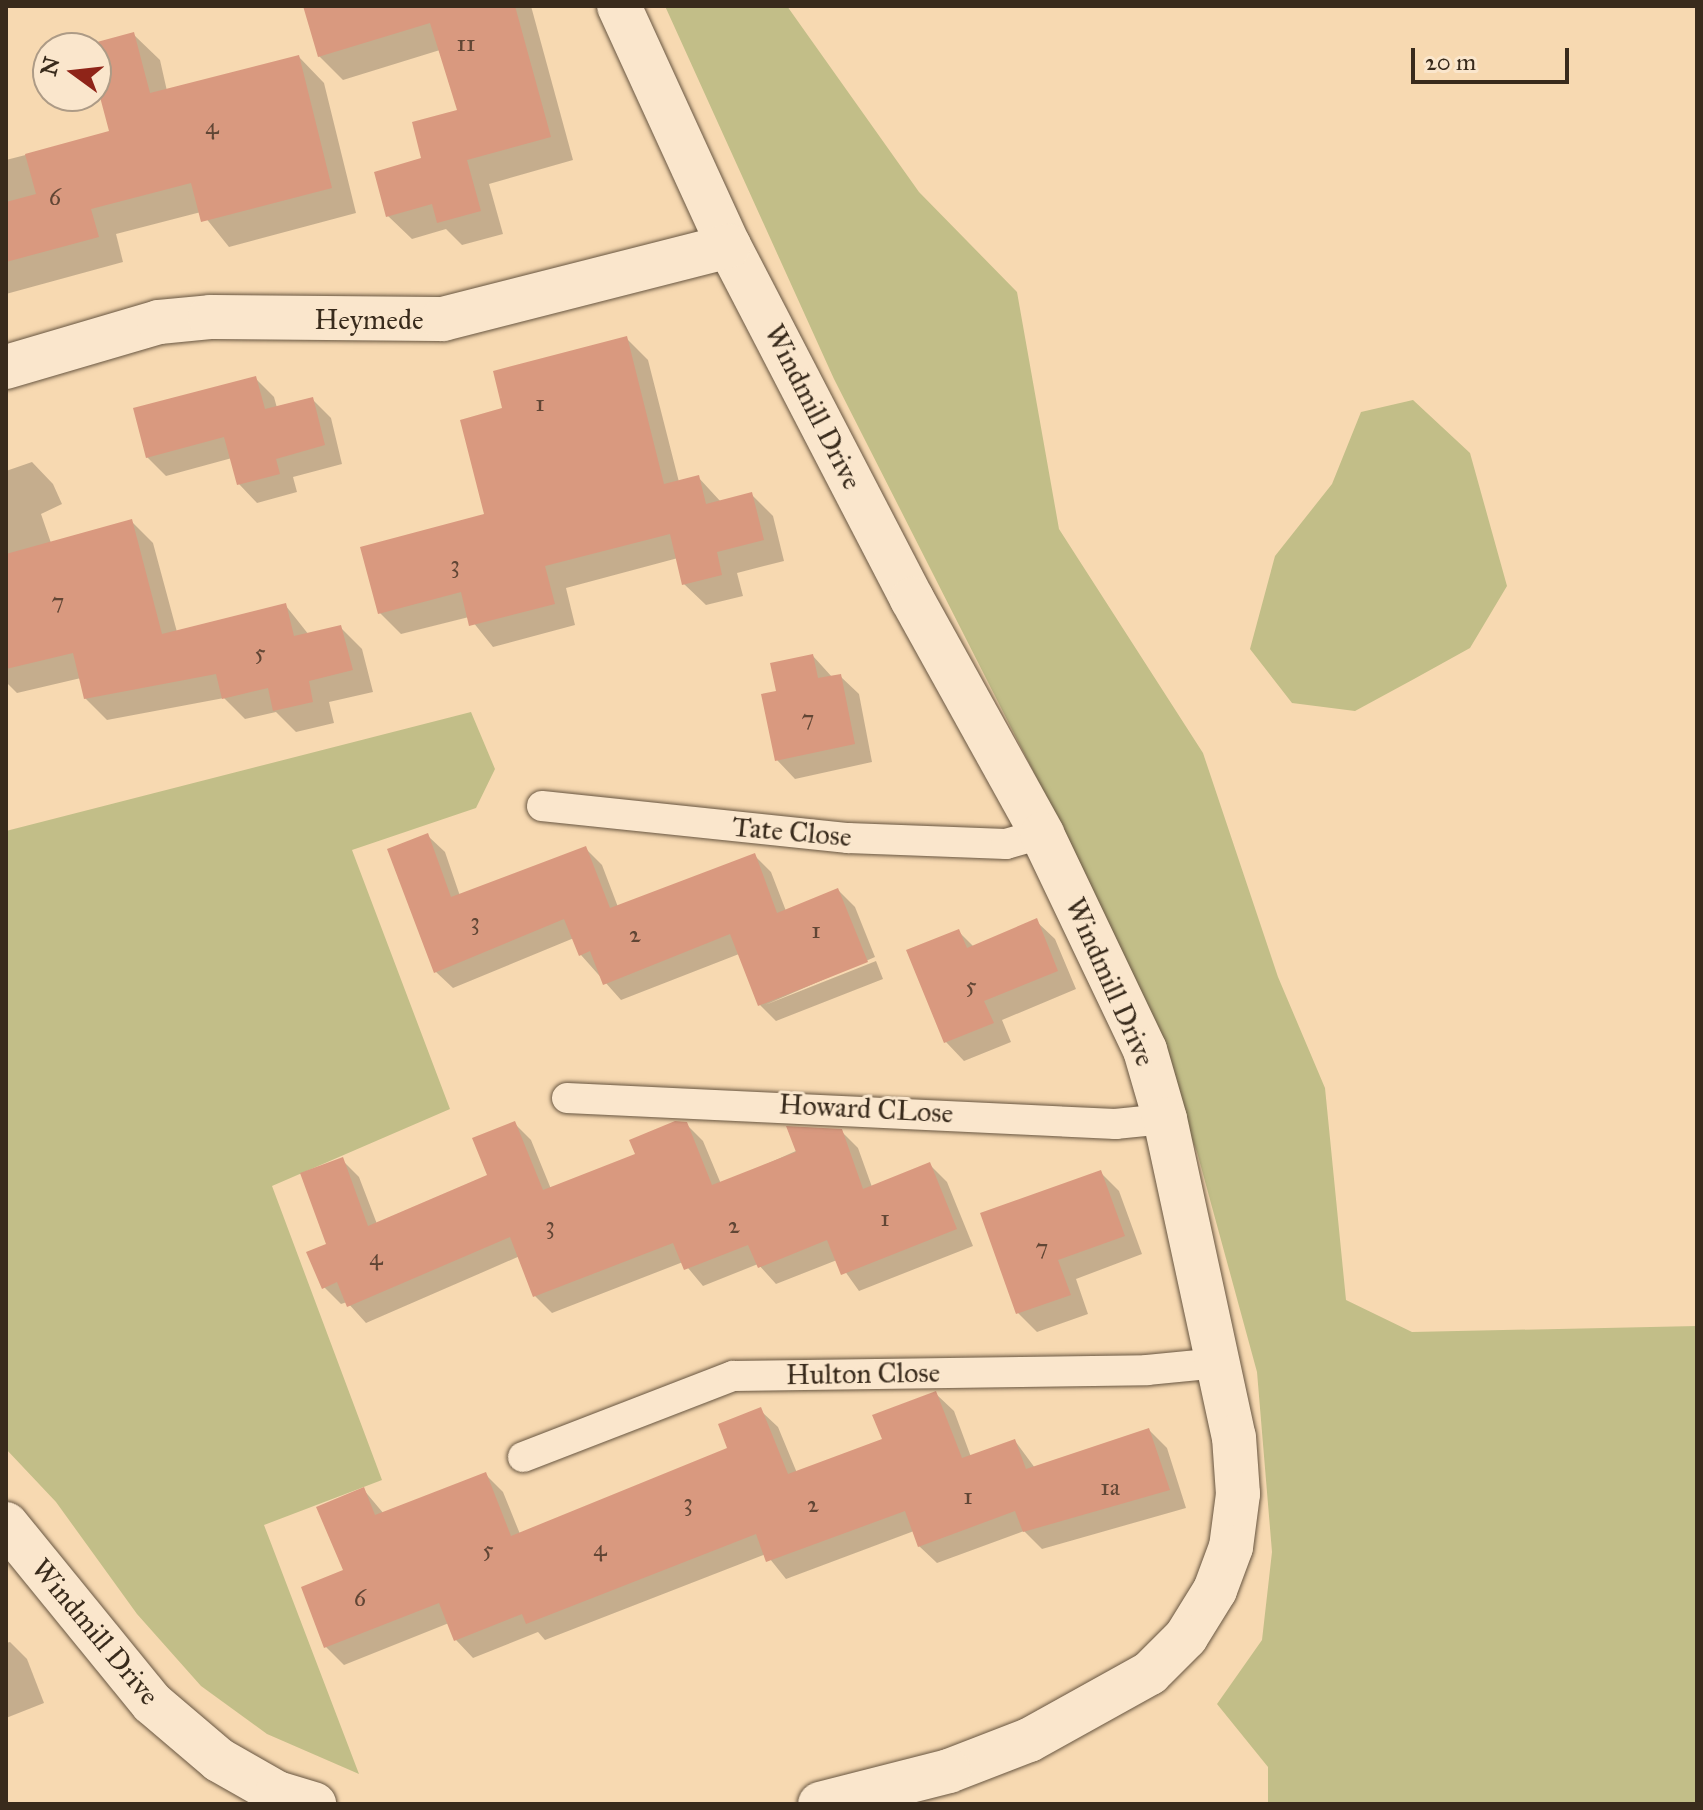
<!DOCTYPE html>
<style>
body{margin:0}
#map{position:relative;width:1703px;height:1810px;overflow:hidden;background:#f7d9b1;font-family:"IM FELL Great Primer",serif}
div>[style]{position:absolute}
.green>*{inset:0;background:#c2be88}
.shadow>*{inset:0;background:#0003}
.building>*{inset:0;background:#d9997f}
.roads{filter:drop-shadow(0 0 2px #685641) drop-shadow(0 0 2px #685641)}
.service>*{height:30px;margin:-15px;padding:0 15px;transform-origin:15px;border-radius:15px;background:#fae6cc}
.minor>*{height:44px;margin:-22px;padding:0 22px;transform-origin:22px;border-radius:22px;background:#fae6cc}
span{translate:-50% -50%;white-space:nowrap;text-align:center;line-height:1.15;-webkit-text-stroke:6px #fae6cc;paint-order:stroke}
.number-label{font-size:24px;color:#614635}
.number-label span{-webkit-text-stroke-width:0}
.street-label{font-size:28px;color:#392b1c}
.frame{position:absolute;inset:0;border:8px solid #392b1c;pointer-events:none}
.north{position:absolute;left:32px;top:32px;width:80px;height:80px;box-sizing:border-box;background:#fae6cc;border:2px solid #ad9b86;border-radius:50%;rotate:285deg;font-size:22px;font-weight:700;line-height:32px;text-align:center;color:#392b1c}
.north::after{content:'';display:block;margin:auto;width:28px;height:36px;background:#8f2418;clip-path:polygon(50% 0,100% 100%,50% 72%,0 100%)}
.scale{position:absolute;left:1411px;top:48px;width:158px;height:36px;box-sizing:border-box;border:4px solid #392b1c;border-top:0;padding-left:10px;font-size:24px;line-height:28px;white-space:nowrap;color:#392b1c;-webkit-text-stroke:6px #fae6cc;paint-order:stroke}
</style>
<div id="map">
<div class="green">
<i style="clip-path:polygon(665px 6px,787px 6px,919px 192px,1017px 292px,1059px 529px,1203px 753px,1278px 977px,1325px 1088px,1346px 1300px,1412px 1332px,1697px 1326px,1697px 1804px,1268px 1804px,1268px 1767px,1217px 1704px,1262px 1640px,1272px 1552px,1257px 1372px,1197px 1152px,1089px 881px,834px 379px)"></i>
<i style="clip-path:polygon(1413px 400px,1470px 453px,1507px 586px,1470px 648px,1414px 679px,1355px 711px,1292px 703px,1250px 649px,1275px 556px,1332px 484px,1361px 412px)"></i>
<i style="clip-path:polygon(471px 712px,495px 769px,476px 808px,352px 850px,450px 1109px,272px 1186px,382px 1480px,264px 1525px,359px 1774px,267px 1734px,201px 1686px,137px 1614px,56px 1502px,6px 1449px,6px 831px)"></i>
</div>
<div class="shadow">
<i style="clip-path:polygon(323px 6px,531px 6px,573px 160px,489px 184px,503px 234px,462px 245px,446px 229px,412px 239px,388px 216px,459px 111px,440px 50px,343px 80px,319px 56px)"></i>
<i style="clip-path:polygon(134px 35px,160px 60px,167px 91px,299px 57px,324px 83px,356px 213px,229px 247px,201px 212px,116px 234px,123px 262px,6px 294px,6px 160px,111px 133px,96px 74px,96px 48px,89px 46px)"></i>
<i style="clip-path:polygon(626px 338px,648px 360px,679px 482px,698px 477px,721px 502px,751px 494px,773px 516px,784px 561px,737px 573px,743px 596px,706px 605px,684px 584px,678px 558px,566px 588px,575px 625px,493px 647px,469px 617px,401px 634px,380px 613px,487px 516px,505px 410px)"></i>
<i style="clip-path:polygon(255px 378px,274px 397px,277px 408px,312px 399px,331px 418px,342px 464px,293px 477px,297px 492px,257px 503px,239px 484px,232px 458px,166px 476px,147px 457px)"></i>
<i style="clip-path:polygon(32px 462px,53px 484px,62px 504px,41px 514px,51px 543px,131px 521px,153px 543px,177px 632px,286px 606px,309px 635px,340px 627px,362px 649px,373px 692px,329px 702px,334px 723px,296px 732px,276px 712px,245px 719px,224px 698px,107px 720px,85px 698px,81px 678px,17px 693px,6px 682px,6px 471px)"></i>
<i style="clip-path:polygon(813px 656px,832px 677px,840px 676px,859px 694px,872px 762px,795px 779px,777px 760px,779px 693px)"></i>
<i style="clip-path:polygon(428px 836px,445px 852px,460px 896px,585px 848px,602px 865px,618px 907px,754px 855px,771px 872px,786px 911px,838px 890px,855px 907px,875px 957px,765px 1005px,876px 961px,883px 979px,776px 1021px,759px 1004px,739px 954px,621px 1000px,581px 955px,574px 938px,453px 988px,436px 972px)"></i>
<i style="clip-path:polygon(1036px 921px,1055px 939px,1076px 989px,1002px 1020px,1011px 1042px,964px 1061px,946px 1042px,958px 931px,974px 947px)"></i>
<i style="clip-path:polygon(514px 1123px,531px 1140px,551px 1189px,638px 1155px,686px 1124px,703px 1141px,721px 1184px,841px 1131px,858px 1148px,872px 1187px,930px 1165px,947px 1182px,973px 1246px,859px 1291px,837px 1260px,776px 1284px,758px 1264px,703px 1286px,683px 1262px,552px 1313px,535px 1296px,520px 1256px,366px 1323px,347px 1302px,341px 1304px,324px 1287px,342px 1160px,359px 1177px,377px 1224px,489px 1176px)"></i>
<i style="clip-path:polygon(1100px 1172px,1119px 1191px,1142px 1254px,1076px 1279px,1088px 1314px,1037px 1332px,1018px 1313px)"></i>
<i style="clip-path:polygon(936px 1394px,954px 1411px,971px 1457px,1015px 1441px,1035px 1468px,1149px 1430px,1167px 1448px,1186px 1508px,1042px 1549px,1024px 1531px,937px 1563px,919px 1546px,914px 1531px,786px 1579px,766px 1554px,545px 1640px,538px 1632px,473px 1658px,456px 1640px,449px 1623px,344px 1665px,326px 1647px,363px 1489px,384px 1514px,485px 1474px,503px 1492px,520px 1534px,729px 1449px,760px 1410px,778px 1427px,797px 1473px,884px 1440px)"></i>
<i style="clip-path:polygon(10px 1642px,27px 1659px,44px 1703px,6px 1718px,6px 1643px)"></i>
</div>
<div class="building">
<i style="clip-path:polygon(303px 6px,515px 6px,551px 137px,467px 160px,481px 211px,437px 223px,432px 204px,386px 217px,374px 172px,421px 158px,412px 122px,457px 110px,430px 23px,318px 57px)"></i>
<i style="clip-path:polygon(134px 32px,150px 93px,299px 55px,332px 188px,201px 222px,191px 183px,91px 209px,99px 237px,6px 262px,6px 202px,36px 194px,25px 154px,109px 131px,96px 82px,96px 48px,86px 45px)"></i>
<i style="clip-path:polygon(627px 336px,664px 484px,699px 475px,706px 504px,752px 492px,764px 540px,717px 552px,722px 575px,682px 585px,670px 534px,545px 566px,555px 604px,469px 626px,461px 592px,378px 614px,360px 547px,484px 514px,460px 420px,502px 408px,493px 371px)"></i>
<i style="clip-path:polygon(256px 376px,265px 409px,313px 397px,325px 445px,276px 459px,280px 474px,237px 485px,224px 437px,146px 458px,133px 408px)"></i>
<i style="clip-path:polygon(132px 519px,162px 634px,286px 603px,294px 636px,341px 625px,353px 670px,309px 681px,313px 702px,273px 711px,268px 688px,222px 699px,216px 674px,84px 699px,73px 653px,6px 669px,6px 554px)"></i>
<i style="clip-path:polygon(813px 654px,818px 678px,841px 674px,855px 744px,775px 761px,761px 694px,776px 691px,770px 663px)"></i>
<i style="clip-path:polygon(428px 833px,451px 897px,586px 846px,610px 908px,755px 853px,777px 913px,838px 888px,868px 962px,758px 1006px,730px 934px,603px 985px,590px 951px,579px 956px,564px 919px,434px 973px,387px 849px)"></i>
<i style="clip-path:polygon(1037px 918px,1058px 971px,984px 1001px,994px 1023px,944px 1043px,906px 950px,959px 929px,967px 948px)"></i>
<i style="clip-path:polygon(515px 1121px,543px 1190px,635px 1154px,629px 1140px,675px 1121px,687px 1122px,712px 1185px,796px 1152px,786px 1126px,842px 1129px,863px 1189px,930px 1162px,957px 1229px,841px 1275px,827px 1240px,758px 1268px,748px 1245px,684px 1270px,673px 1243px,533px 1297px,510px 1237px,347px 1307px,337px 1282px,322px 1289px,306px 1252px,326px 1244px,300px 1173px,343px 1157px,368px 1226px,487px 1175px,472px 1138px)"></i>
<i style="clip-path:polygon(1101px 1170px,1125px 1236px,1058px 1260px,1071px 1295px,1016px 1314px,980px 1213px)"></i>
<i style="clip-path:polygon(936px 1391px,962px 1458px,1015px 1439px,1026px 1469px,1149px 1428px,1170px 1490px,1023px 1532px,1015px 1511px,918px 1547px,905px 1511px,766px 1562px,756px 1534px,526px 1624px,522px 1614px,454px 1641px,439px 1603px,324px 1648px,301px 1587px,343px 1570px,316px 1507px,364px 1487px,375px 1515px,486px 1472px,511px 1536px,727px 1448px,718px 1424px,761px 1407px,788px 1474px,882px 1439px,872px 1415px)"></i>
</div>
<div class="roads">
<div class="service">
<i style="left:542px;top:806px;width:308px;rotate:6deg"></i>
<i style="left:848px;top:838px;width:158px;rotate:2.2deg"></i>
<i style="left:1006px;top:844px;width:37px;rotate:-16deg"></i>
<i style="left:567px;top:1098px;width:549px;rotate:2.72deg"></i>
<i style="left:1115px;top:1124px;width:50px;rotate:-5.7deg"></i>
<i style="left:523px;top:1457px;width:225px;rotate:-21.1deg"></i>
<i style="left:733px;top:1376px;width:414px;rotate:-0.8deg"></i>
<i style="left:1147px;top:1370px;width:72px;rotate:-5.6deg"></i>
</div>
<div class="minor">
<i style="left:619px;top:6px;width:264px;rotate:65.4deg"></i>
<i style="left:729px;top:246px;width:398px;rotate:62.6deg"></i>
<i style="left:912px;top:599px;width:269px;rotate:61deg"></i>
<i style="left:1042px;top:834px;width:239px;rotate:64.5deg"></i>
<i style="left:1145px;top:1050px;width:72px;rotate:73.8deg"></i>
<i style="left:1165px;top:1119px;width:325px;rotate:77.8deg"></i>
<i style="left:1234px;top:1437px;width:57px;rotate:86deg"></i>
<i style="left:1238px;top:1494px;width:53px;rotate:97.5deg"></i>
<i style="left:1231px;top:1547px;width:46px;rotate:110.4deg"></i>
<i style="left:1215px;top:1590px;width:55px;rotate:121.7deg"></i>
<i style="left:1186px;top:1637px;width:51px;rotate:135deg"></i>
<i style="left:1150px;top:1673px;width:138px;rotate:151deg"></i>
<i style="left:1029px;top:1740px;width:86px;rotate:158.8deg"></i>
<i style="left:949px;top:1771px;width:133px;rotate:165.7deg"></i>
<i style="left:6px;top:367px;width:159px;rotate:-16.4deg"></i>
<i style="left:159px;top:322px;width:51px;rotate:-5.6deg"></i>
<i style="left:210px;top:317px;width:233px;rotate:0.5deg"></i>
<i style="left:443px;top:319px;width:295px;rotate:-14.3deg"></i>
<i style="left:6px;top:1524px;width:231px;rotate:50.8deg"></i>
<i style="left:152px;top:1703px;width:88px;rotate:40.4deg"></i>
<i style="left:219px;top:1760px;width:67px;rotate:29.6deg"></i>
<i style="left:277px;top:1793px;width:39px;rotate:17deg"></i>
</div>
</div>
<div class="number-label">
<span style="left:466px;top:44px">11</span>
<span style="left:212px;top:127px">4</span>
<span style="left:55px;top:198px">6</span>
<span style="left:540px;top:404px">1</span>
<span style="left:455px;top:565px">3</span>
<span style="left:58px;top:602px">7</span>
<span style="left:260px;top:653px">5</span>
<span style="left:808px;top:719px">7</span>
<span style="left:475px;top:922px">3</span>
<span style="left:816px;top:931px">1</span>
<span style="left:635px;top:935px">2</span>
<span style="left:971px;top:986px">5</span>
<span style="left:885px;top:1219px">1</span>
<span style="left:550px;top:1226px">3</span>
<span style="left:734px;top:1226px">2</span>
<span style="left:1042px;top:1248px">7</span>
<span style="left:376px;top:1258px">4</span>
<span style="left:1110px;top:1488px">1a</span>
<span style="left:968px;top:1497px">1</span>
<span style="left:688px;top:1503px">3</span>
<span style="left:813px;top:1505px">2</span>
<span style="left:600px;top:1549px">4</span>
<span style="left:488px;top:1550px">5</span>
<span style="left:360px;top:1599px">6</span>
</div>
<div class="street-label">
<span style="left:369px;top:320px">Heymede</span>
<span style="left:813px;top:407px;rotate:63deg">Windmill Drive</span>
<span style="left:792px;top:832px;rotate:5deg">Tate Close</span>
<span style="left:1110px;top:982px;rotate:66deg">Windmill Drive</span>
<span style="left:866px;top:1109px;rotate:3deg">Howard CLose</span>
<span style="left:863px;top:1374px;rotate:-1deg">Hulton Close</span>
<span style="left:95px;top:1632px;rotate:50deg">Windmill Drive</span>
</div>
<div class="frame"></div>
<div class="north">N</div>
<div class="scale">20 m</div>
</div>
